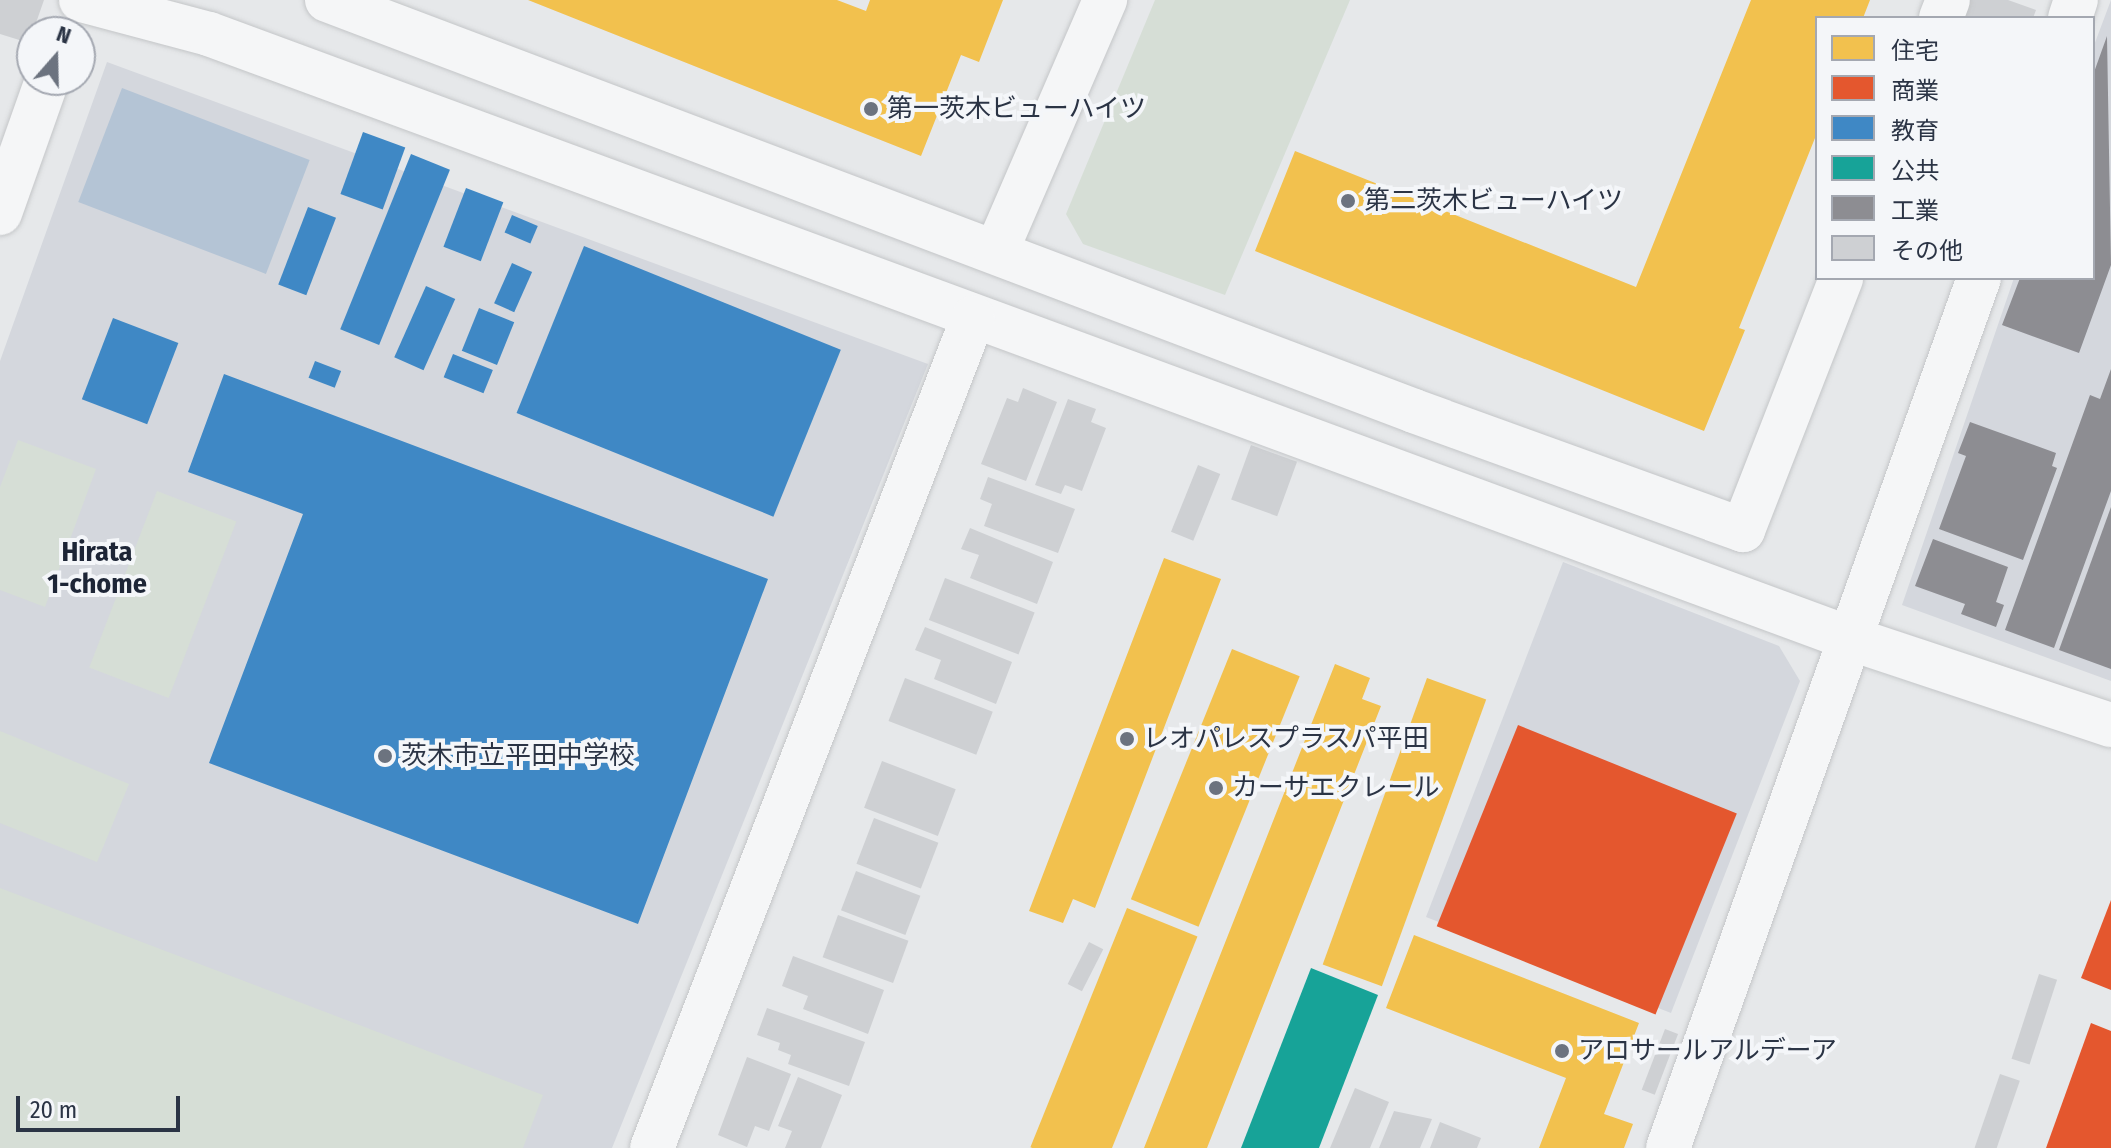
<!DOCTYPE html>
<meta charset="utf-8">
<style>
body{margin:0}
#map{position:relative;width:2111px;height:1148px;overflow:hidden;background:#e6e8ea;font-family:"Fira Sans Condensed","Noto Sans JP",sans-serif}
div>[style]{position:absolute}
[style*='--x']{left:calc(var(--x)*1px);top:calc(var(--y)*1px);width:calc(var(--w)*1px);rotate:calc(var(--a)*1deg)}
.built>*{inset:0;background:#d4d7dd}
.green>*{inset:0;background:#d6ded6;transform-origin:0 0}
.water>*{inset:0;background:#b4c4d5;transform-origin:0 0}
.homes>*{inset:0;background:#f2c14e;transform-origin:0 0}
.shops>*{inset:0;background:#e4572e;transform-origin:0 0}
.schools>*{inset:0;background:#3f88c5;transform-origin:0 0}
.public>*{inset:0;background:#17a398}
.industry>*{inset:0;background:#8d8d92}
.building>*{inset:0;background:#ced0d3;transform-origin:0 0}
.roads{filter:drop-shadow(0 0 2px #c4c6c8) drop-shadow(0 0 2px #c4c6c8)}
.minor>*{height:44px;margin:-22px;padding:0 22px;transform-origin:22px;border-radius:22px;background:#f5f6f7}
.dots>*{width:22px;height:22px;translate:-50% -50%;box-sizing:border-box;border:4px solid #f4f6f9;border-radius:50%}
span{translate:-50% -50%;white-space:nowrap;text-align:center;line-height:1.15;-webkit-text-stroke:8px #f4f6f9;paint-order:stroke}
.poi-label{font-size:26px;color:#2b3445}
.left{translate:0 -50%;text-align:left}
.neighbourhood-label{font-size:28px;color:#1d2536;font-weight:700}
.legend{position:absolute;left:1815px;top:16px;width:280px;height:264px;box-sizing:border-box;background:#f4f6f9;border:2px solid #a4a8b1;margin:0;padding:10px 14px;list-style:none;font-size:24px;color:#2b3445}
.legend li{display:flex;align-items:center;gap:16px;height:40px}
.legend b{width:40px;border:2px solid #a4a8b1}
.north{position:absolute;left:16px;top:16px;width:80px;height:80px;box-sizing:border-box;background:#f4f6f9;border:2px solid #a4a8b1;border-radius:50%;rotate:20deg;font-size:22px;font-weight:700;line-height:32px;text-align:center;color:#2b3445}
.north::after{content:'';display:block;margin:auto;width:28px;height:36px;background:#6c737f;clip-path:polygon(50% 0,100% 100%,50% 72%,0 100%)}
.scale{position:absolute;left:16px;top:1096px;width:164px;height:36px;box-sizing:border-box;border:4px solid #2b3445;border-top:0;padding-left:10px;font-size:24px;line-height:28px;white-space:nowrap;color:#2b3445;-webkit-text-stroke:6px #f4f6f9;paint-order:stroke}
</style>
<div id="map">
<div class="built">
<div style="clip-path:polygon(2111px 0,2111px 681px,1902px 605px,2014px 278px,2093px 278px,2093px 48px)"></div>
<div style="clip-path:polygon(107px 62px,928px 364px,612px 1148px,0 1148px,0 361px)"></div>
<div style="clip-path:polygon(1563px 562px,1779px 646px,1800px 681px,1671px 1013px,1426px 917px)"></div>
</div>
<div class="green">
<div style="clip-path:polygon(1155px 0,1350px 0,1225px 295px,1083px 244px,1066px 214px)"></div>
<div style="clip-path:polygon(18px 440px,96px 469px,45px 607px,0 590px,0 487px)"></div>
<div style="left:157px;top:491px;width:85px;height:189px;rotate:21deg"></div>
<div style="clip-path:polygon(0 731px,129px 784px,97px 862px,0 823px)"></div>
<div style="clip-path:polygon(0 888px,543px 1095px,523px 1148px,0 1148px)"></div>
</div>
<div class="water">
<div style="left:122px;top:88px;width:201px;height:122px;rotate:21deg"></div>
</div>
<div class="homes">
<div style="clip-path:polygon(528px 0,837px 0,866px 11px,870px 0,1003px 0,979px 62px,961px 55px,921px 156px)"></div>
<div style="clip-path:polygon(1751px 0,1870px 0,1863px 18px,1817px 18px,1817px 133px,1739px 328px,1745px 330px,1704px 431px,1255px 251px,1295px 151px,1636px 287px)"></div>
<div style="clip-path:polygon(1164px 558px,1221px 579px,1095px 908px,1073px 899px,1063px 923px,1029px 911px)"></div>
<div style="left:1232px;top:649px;width:73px;height:270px;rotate:22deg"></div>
<div style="clip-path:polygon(1335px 664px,1370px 678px,1362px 699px,1381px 706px,1207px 1148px,1144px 1148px)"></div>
<div style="left:1427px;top:678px;width:63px;height:305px;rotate:20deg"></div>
<div style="left:1127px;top:908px;width:76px;height:258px;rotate:22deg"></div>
<div style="clip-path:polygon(1414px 935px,1639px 1023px,1604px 1114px,1633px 1124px,1624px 1148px,1539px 1148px,1566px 1078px,1386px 1008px)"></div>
</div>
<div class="shops">
<div style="left:1518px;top:725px;width:236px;height:217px;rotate:22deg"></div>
<div style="clip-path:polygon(2111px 900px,2111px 990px,2081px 978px)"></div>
<div style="clip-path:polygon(2091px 1023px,2111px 1031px,2111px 1148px,2046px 1148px)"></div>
</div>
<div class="schools">
<div style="left:363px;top:132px;width:45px;height:66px;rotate:20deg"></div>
<div style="left:411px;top:154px;width:42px;height:189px;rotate:22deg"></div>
<div style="left:466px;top:188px;width:40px;height:63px;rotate:21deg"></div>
<div style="left:308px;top:207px;width:30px;height:83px;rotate:21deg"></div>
<div style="left:512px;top:215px;width:28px;height:19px;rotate:23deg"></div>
<div style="left:584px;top:246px;width:277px;height:180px;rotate:22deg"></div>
<div style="left:512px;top:263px;width:22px;height:44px;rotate:24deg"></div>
<div style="left:426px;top:286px;width:32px;height:78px;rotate:24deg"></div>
<div style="left:479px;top:308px;width:38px;height:46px;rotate:22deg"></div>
<div style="left:113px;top:318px;width:70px;height:87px;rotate:21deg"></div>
<div style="left:453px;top:354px;width:43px;height:25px;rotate:22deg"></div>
<div style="left:315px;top:361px;width:28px;height:18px;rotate:21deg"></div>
<div style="clip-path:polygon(224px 374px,768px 579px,638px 924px,209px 763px,303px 514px,188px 472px)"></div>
</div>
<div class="public">
<div style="clip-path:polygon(1311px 968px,1378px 995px,1319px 1148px,1241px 1148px)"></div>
</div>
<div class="industry">
<div style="clip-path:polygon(2107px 36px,2111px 265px,2079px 353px,2002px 325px,2020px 278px,2093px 278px,2093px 75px)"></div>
<div style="clip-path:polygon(2111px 369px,2111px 491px,2054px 648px,2005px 630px,2090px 395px,2100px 399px)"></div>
<div style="clip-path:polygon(1970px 422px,2056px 453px,2052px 466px,2057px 468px,2023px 560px,1939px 529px,1966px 456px,1958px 453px)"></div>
<div style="clip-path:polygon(2111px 507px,2111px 669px,2059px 650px)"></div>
<div style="clip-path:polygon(1933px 539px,2008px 567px,1996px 602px,2004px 605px,1996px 627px,1961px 614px,1965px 604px,1915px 586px)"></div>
</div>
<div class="building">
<div style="clip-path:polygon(0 0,44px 0,29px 43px,0 34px)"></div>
<div style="clip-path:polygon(1969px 0,2008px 0,2036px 10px,2033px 18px,1963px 18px)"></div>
<div style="clip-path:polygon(1023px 388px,1057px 402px,1026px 481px,981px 464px,1007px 398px,1018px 402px)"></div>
<div style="clip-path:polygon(1068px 399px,1096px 409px,1091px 422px,1106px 428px,1082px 491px,1065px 485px,1061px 494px,1035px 485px)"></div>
<div style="left:1251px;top:445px;width:49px;height:58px;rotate:20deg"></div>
<div style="left:1198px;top:465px;width:24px;height:72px;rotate:22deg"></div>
<div style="clip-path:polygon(988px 477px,1075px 509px,1058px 553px,984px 526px,992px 504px,980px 499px)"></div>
<div style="clip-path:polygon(970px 528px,1053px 562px,1037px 604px,970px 578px,979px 555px,961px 549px)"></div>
<div style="left:945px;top:578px;width:96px;height:45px;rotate:21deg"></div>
<div style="clip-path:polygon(925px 627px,1012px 662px,996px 704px,934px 679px,941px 660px,915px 650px)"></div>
<div style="left:905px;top:678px;width:94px;height:46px;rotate:21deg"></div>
<div style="left:882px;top:761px;width:79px;height:50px;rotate:21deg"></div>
<div style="left:874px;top:818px;width:69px;height:49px;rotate:21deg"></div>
<div style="left:856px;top:871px;width:69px;height:42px;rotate:21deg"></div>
<div style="left:838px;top:915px;width:75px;height:45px;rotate:20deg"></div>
<div style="left:1089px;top:942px;width:16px;height:47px;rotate:27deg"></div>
<div style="clip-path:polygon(793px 956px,884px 990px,868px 1034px,803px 1009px,808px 996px,782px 986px)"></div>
<div style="left:2039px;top:974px;width:19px;height:89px;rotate:18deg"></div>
<div style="clip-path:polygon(767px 1008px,865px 1042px,849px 1086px,788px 1064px,791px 1055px,778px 1050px,780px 1043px,757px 1035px)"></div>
<div style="left:1665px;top:1029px;width:14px;height:65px;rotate:21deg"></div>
<div style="clip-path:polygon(747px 1057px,791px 1074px,769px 1131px,755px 1126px,747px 1147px,718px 1135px)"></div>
<div style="left:2000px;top:1074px;width:21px;height:78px;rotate:19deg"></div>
<div style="clip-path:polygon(798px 1077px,842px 1095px,821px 1148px,785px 1148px,792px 1131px,778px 1126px)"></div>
<div style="clip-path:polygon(1355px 1088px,1389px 1102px,1370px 1148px,1330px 1148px)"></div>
<div style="clip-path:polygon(1394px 1111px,1432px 1119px,1420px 1148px,1379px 1148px)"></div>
<div style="clip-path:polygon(1440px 1122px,1481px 1138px,1477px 1148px,1430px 1148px)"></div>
</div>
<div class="roads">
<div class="minor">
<div style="--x:81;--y:0;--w:132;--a:14.9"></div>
<div style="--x:209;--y:34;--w:1751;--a:20.22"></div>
<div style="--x:1852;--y:639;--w:273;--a:18.4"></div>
<div style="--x:327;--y:0;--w:1162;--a:20.71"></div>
<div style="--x:1414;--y:411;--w:350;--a:19.9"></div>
<div style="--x:1743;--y:530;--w:270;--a:-68.7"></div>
<div style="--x:1941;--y:18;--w:19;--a:-69"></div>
<div style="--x:2070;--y:18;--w:19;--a:-72"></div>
<div style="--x:0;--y:213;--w:141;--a:-70.5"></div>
<div style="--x:996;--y:252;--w:275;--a:-66.6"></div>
<div style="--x:652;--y:1148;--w:890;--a:-68.86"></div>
<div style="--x:1668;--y:1148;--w:924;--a:-70.33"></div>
</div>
</div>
<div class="dots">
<div style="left:871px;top:109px;background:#6c737f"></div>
<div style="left:1348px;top:201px;background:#6c737f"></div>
<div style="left:1127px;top:739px;background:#6c737f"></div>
<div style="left:385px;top:756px;background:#6c737f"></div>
<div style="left:1216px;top:788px;background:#6c737f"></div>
<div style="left:1562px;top:1051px;background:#6c737f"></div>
</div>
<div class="poi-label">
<span class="left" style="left:887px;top:109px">第一茨木ビューハイツ</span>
<span class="left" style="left:1364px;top:201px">第二茨木ビューハイツ</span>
<span class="left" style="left:1143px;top:739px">レオパレスプラスパ平田</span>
<span class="left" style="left:401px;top:756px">茨木市立平田中学校</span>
<span class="left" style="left:1232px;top:788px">カーサエクレール</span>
<span class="left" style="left:1578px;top:1051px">アロサールアルデーア</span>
</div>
<div class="neighbourhood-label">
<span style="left:97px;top:568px">Hirata<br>1-chome</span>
</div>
<ul class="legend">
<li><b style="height:22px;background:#f2c14e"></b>住宅</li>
<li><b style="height:22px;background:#e4572e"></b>商業</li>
<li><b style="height:22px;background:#3f88c5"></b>教育</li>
<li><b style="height:22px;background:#17a398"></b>公共</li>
<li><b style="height:22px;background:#8d8d92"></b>工業</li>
<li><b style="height:22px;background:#ced0d3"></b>その他</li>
</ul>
<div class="north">N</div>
<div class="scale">20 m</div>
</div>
